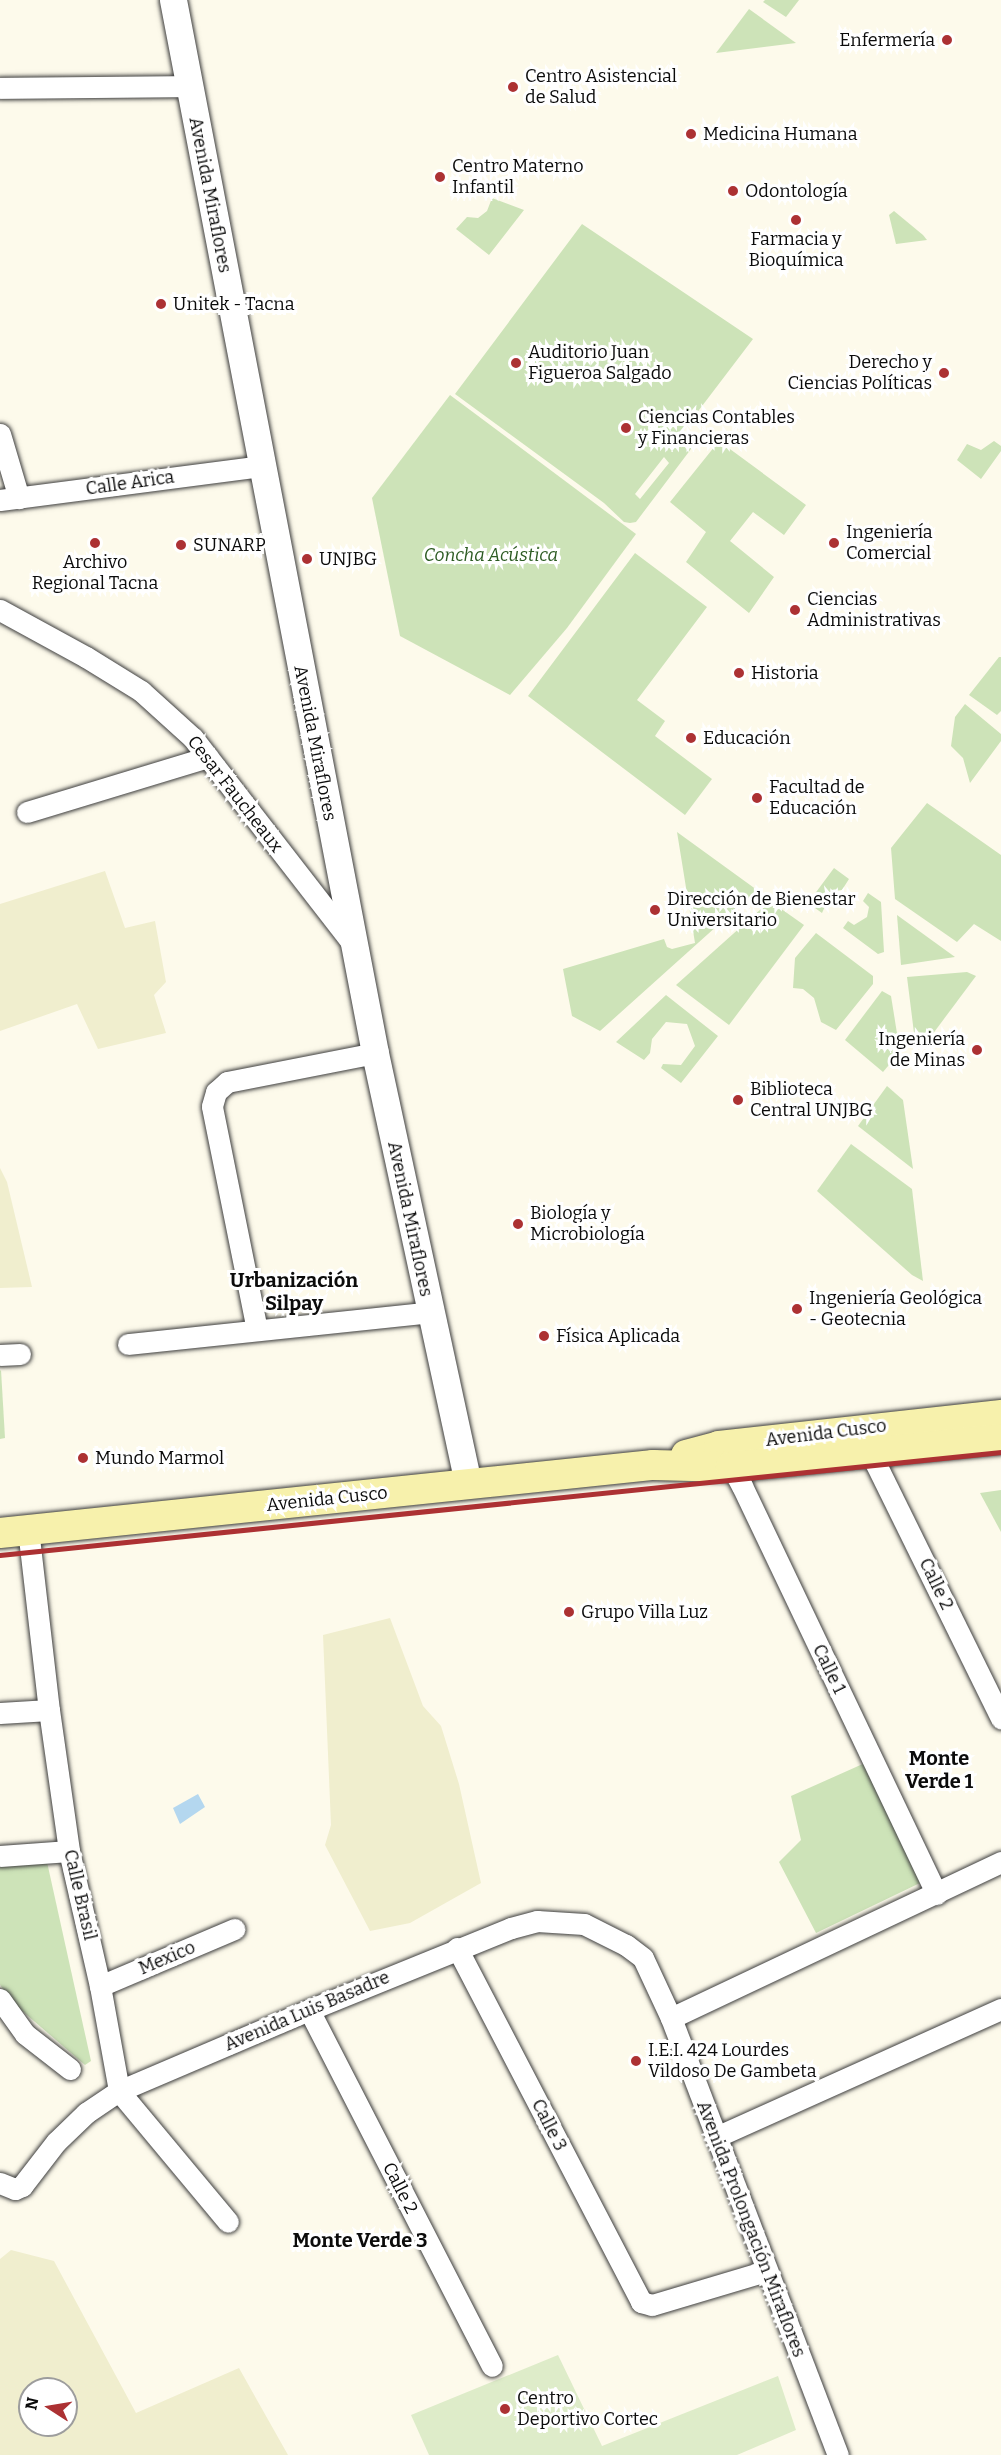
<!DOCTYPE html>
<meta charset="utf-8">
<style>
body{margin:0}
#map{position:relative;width:1001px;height:2455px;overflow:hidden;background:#fdfaeb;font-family:Bitter,serif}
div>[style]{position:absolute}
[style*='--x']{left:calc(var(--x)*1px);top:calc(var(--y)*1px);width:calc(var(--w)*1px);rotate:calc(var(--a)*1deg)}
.farmland>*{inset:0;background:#f0eece}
.green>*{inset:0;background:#cde3b8}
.pitch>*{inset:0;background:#deecc9}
.water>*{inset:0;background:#b4d7ef}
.roads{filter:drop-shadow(0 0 2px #3e3e3e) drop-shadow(0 0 2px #3e3e3e)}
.minor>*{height:21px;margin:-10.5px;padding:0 10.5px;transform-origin:10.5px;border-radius:10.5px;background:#fff}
.tertiary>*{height:27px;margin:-13.5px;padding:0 13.5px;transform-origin:13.5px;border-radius:13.5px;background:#fff}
.secondary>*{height:30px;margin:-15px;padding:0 15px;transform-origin:15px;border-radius:15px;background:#f7f1ac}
.rail>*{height:4.5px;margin:-2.25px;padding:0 2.25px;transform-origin:2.25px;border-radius:2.25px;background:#ac3133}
.dots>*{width:16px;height:16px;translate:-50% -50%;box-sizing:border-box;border:3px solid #fff;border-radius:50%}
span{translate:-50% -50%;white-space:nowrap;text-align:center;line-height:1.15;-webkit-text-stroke:6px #fff;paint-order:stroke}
.poi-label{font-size:18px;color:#0b0b0b}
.right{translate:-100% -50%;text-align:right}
.left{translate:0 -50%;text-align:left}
.street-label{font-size:18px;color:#0b0b0b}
.park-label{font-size:18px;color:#2c5b22;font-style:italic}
.neighbourhood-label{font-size:20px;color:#0b0b0b;font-weight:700}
.north{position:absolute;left:18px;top:2377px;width:60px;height:60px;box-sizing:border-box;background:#fff;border:2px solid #9d9d9d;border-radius:50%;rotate:282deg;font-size:16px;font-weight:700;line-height:24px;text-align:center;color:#0b0b0b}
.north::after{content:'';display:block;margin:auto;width:21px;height:27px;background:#ac3133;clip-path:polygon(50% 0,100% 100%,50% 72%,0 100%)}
</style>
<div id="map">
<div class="farmland">
<div style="clip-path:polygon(105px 871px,125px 928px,155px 921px,166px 982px,154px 995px,166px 1033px,98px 1049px,77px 1004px,0 1031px,0 904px)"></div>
<div style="clip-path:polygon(0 1168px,7px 1182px,32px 1287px,0 1288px)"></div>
<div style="clip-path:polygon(390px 1618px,423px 1706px,441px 1726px,459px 1784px,481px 1883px,410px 1923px,370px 1931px,325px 1845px,331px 1825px,323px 1635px)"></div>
<div style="clip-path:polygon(evenodd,11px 2250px,54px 2261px,136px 2413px,239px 2368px,288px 2455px,0 2455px,0 2259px,11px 2250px,30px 2389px,66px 2389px,66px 2425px,30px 2425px,30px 2389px)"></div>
</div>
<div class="green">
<div style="clip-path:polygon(765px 0,799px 0,786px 17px,763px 2px)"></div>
<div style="clip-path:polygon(749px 9px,796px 43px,716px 53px)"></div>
<div style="clip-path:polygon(492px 198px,524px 210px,489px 255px,456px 229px,467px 217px,478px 218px,487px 211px)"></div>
<div style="clip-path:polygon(894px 211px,923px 235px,927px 240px,896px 244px,889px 215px)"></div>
<div style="clip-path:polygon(evenodd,582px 224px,753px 339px,680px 435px,694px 445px,636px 522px,630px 523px,624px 522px,604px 503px,455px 394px,582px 224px,664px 457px,669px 463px,640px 499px,635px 494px,664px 457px)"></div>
<div style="clip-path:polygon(450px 395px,636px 534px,567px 628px,510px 695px,400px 636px,372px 498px)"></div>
<div style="clip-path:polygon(719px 441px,806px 505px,784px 535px,753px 512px,730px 541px,774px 577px,749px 613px,686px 562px,706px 532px,670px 502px)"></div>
<div style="clip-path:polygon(994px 441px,1001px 446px,1001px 451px,981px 479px,957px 460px,967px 444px,981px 450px)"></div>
<div style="clip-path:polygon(635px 553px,707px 607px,637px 700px,665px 721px,655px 736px,712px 779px,685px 815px,528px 696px)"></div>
<div style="clip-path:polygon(999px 657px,1001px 657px,1001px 711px,997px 715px,969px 695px)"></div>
<div style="clip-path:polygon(965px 704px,1001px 734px,1001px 741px,970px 783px,963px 758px,951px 746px,955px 717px)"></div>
<div style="clip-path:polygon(927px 803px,1001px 855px,1001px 941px,974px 924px,957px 942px,895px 899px,891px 848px)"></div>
<div style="clip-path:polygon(677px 832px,757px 890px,600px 1031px,572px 1016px,563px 969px,664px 939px,667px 947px,672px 949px,695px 943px)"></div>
<div style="clip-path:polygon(834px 868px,849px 879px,842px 890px,832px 891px,822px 913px,808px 903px)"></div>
<div style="clip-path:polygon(868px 893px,881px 902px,884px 952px,878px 954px,843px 928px,848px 921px,854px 925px,867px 917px,869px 907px,863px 901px)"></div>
<div style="clip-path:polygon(770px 901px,804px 925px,729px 1025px,676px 985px)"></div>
<div style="clip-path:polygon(897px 915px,955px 957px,901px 965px)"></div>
<div style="clip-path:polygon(816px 933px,873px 976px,873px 984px,836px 1030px,821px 1022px,814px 998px,803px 989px,793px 988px,795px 958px)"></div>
<div style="clip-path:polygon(967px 972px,976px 976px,926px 1043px,914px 1033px,907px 977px)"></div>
<div style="clip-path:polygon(882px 991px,891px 996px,900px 1052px,883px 1072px,845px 1040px)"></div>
<div style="clip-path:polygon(666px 995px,718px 1036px,681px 1083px,661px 1068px,663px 1064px,681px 1065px,695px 1046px,687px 1024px,666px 1022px,652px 1039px,650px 1053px,644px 1060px,616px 1042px)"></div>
<div style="clip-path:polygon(887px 1086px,903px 1100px,913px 1169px,858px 1126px)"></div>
<div style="clip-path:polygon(851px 1144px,912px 1189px,923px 1281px,912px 1275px,817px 1191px)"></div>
<div style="clip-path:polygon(1px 1370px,5px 1438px,0 1439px,0 1371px)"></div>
<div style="clip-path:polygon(1001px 1490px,1001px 1532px,980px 1493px)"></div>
<div style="clip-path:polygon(865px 1763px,920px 1883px,816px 1933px,779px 1862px,801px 1840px,791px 1796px)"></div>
<div style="clip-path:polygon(47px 1862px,91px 2061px,85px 2065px,13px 2003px,0 1985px,0 1867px)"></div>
</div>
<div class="pitch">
<div style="clip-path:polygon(558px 2355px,602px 2446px,778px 2376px,796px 2430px,737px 2455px,429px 2455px,411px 2415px)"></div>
</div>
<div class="water">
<div style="clip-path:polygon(198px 1794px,205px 1807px,180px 1824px,173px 1808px)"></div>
</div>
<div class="roads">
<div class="minor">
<div style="--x:0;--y:88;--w:189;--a:-0.6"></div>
<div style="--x:0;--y:434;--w:67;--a:73.5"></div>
<div style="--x:0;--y:500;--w:263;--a:-7.4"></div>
<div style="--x:0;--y:610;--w:98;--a:28.7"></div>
<div style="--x:86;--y:657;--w:65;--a:31.7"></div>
<div style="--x:141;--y:691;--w:70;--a:42.1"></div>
<div style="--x:193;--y:738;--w:264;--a:52.2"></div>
<div style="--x:27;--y:812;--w:189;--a:-16.9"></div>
<div style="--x:257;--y:1330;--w:228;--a:-101.4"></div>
<div style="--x:212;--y:1106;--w:15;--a:-74"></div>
<div style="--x:216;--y:1092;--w:15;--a:-42"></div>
<div style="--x:227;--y:1082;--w:151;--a:-11.1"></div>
<div style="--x:128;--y:1344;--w:304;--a:-6"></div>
<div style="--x:0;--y:1355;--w:20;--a:-3"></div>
<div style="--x:870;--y:1452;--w:297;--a:63.8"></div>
<div style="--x:726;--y:1457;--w:33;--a:61"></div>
<div style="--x:742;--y:1486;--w:452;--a:64.5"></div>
<div style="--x:28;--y:1529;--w:182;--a:83.4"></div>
<div style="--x:49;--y:1710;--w:142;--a:81.9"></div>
<div style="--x:69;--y:1851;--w:139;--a:77.1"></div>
<div style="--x:100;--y:1986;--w:107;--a:79.7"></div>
<div style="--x:119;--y:2091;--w:170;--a:50.2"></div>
<div style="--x:0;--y:1713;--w:49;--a:-3.5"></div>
<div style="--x:0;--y:1856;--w:69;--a:-4.1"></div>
<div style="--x:457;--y:1948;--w:399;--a:62.5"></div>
<div style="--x:641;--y:2302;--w:11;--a:15"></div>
<div style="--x:652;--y:2305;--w:119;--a:-16.6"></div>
<div style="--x:100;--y:1986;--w:146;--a:-23"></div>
<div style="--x:0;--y:1999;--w:43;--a:54.5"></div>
<div style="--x:25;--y:2034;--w:57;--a:37.9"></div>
<div style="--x:309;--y:2010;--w:400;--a:62.8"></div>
<div style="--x:671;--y:2018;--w:365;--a:-25.3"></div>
<div style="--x:716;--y:2137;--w:312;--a:-24.2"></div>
<div style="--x:0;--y:2183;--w:16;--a:22"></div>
<div style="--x:15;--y:2189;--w:8;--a:-23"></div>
<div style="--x:22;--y:2186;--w:56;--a:-52.3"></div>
<div style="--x:56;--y:2142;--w:42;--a:-44"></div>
<div style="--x:86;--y:2113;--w:40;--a:-34"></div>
<div style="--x:119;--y:2091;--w:207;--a:-23.1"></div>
<div style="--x:309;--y:2010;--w:218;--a:-22.1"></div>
<div style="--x:511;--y:1928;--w:27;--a:-15"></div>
<div style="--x:537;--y:1921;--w:47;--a:3.7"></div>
<div style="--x:584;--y:1924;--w:47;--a:26.6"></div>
<div style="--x:626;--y:1945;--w:21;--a:37"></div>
<div style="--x:643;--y:1958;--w:66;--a:65"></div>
<div style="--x:671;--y:2018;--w:468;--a:69.1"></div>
</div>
<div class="tertiary">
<div style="--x:173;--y:0;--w:1072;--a:79.14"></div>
<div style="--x:375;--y:1053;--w:440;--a:77.8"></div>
</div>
<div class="secondary">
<div style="--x:686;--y:1455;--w:34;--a:-15"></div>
<div style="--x:719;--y:1446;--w:284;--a:-6.3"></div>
<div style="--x:0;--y:1533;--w:657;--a:-5.95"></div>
<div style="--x:653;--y:1465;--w:78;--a:1.5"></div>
<div style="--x:731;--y:1467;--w:271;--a:-5.9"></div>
</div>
</div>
<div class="rail">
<div style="--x:0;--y:1555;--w:1006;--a:-5.87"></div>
</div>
<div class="dots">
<div style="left:947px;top:40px;background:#ac3133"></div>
<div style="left:513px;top:87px;background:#ac3133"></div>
<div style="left:691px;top:134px;background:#ac3133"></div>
<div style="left:440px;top:177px;background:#ac3133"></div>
<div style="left:733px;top:191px;background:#ac3133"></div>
<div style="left:796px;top:220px;background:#ac3133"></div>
<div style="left:161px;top:304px;background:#ac3133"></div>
<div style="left:516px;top:363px;background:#ac3133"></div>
<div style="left:944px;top:373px;background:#ac3133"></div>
<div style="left:626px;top:428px;background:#ac3133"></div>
<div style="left:95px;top:543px;background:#ac3133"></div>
<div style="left:834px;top:543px;background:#ac3133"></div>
<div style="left:181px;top:545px;background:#ac3133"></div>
<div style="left:307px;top:559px;background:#ac3133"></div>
<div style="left:795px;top:610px;background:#ac3133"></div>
<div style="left:739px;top:673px;background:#ac3133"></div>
<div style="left:691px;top:738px;background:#ac3133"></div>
<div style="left:757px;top:798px;background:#ac3133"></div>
<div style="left:655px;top:910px;background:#ac3133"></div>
<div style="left:977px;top:1050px;background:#ac3133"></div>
<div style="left:738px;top:1100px;background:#ac3133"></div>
<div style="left:518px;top:1224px;background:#ac3133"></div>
<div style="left:797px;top:1309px;background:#ac3133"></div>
<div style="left:544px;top:1336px;background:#ac3133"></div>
<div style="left:83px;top:1458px;background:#ac3133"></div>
<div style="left:569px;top:1612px;background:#ac3133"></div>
<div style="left:636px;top:2061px;background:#ac3133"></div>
<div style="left:505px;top:2409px;background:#ac3133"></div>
</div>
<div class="poi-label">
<span class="right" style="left:935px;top:40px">Enfermería</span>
<span class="left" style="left:525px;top:87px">Centro Asistencial<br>de Salud</span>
<span class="left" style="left:703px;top:134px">Medicina Humana</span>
<span class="left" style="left:452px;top:177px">Centro Materno<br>Infantil</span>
<span class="left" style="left:745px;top:191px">Odontología</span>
<span style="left:796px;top:250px">Farmacia y<br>Bioquímica</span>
<span class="left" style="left:173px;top:304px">Unitek - Tacna</span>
<span class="left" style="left:528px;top:363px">Auditorio Juan<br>Figueroa Salgado</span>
<span class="right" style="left:932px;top:373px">Derecho y<br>Ciencias Políticas</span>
<span class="left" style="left:638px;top:428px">Ciencias Contables<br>y Financieras</span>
<span class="left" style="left:846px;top:543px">Ingeniería<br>Comercial</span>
<span class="left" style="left:193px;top:545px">SUNARP</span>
<span class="left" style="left:319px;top:559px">UNJBG</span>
<span style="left:95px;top:573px">Archivo<br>Regional Tacna</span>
<span class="left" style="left:807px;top:610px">Ciencias<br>Administrativas</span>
<span class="left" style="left:751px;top:673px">Historia</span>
<span class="left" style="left:703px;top:738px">Educación</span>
<span class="left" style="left:769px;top:798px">Facultad de<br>Educación</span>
<span class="left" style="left:667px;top:910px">Dirección de Bienestar<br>Universitario</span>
<span class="right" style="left:965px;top:1050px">Ingeniería<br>de Minas</span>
<span class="left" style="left:750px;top:1100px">Biblioteca<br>Central UNJBG</span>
<span class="left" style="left:530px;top:1224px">Biología y<br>Microbiología</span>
<span class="left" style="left:809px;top:1309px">Ingeniería Geológica<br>- Geotecnia</span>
<span class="left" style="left:556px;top:1336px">Física Aplicada</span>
<span class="left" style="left:95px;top:1458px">Mundo Marmol</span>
<span class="left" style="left:581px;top:1612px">Grupo Villa Luz</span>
<span class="left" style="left:648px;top:2061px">I.E.I. 424 Lourdes<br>Vildoso De Gambeta</span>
<span class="left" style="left:517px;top:2409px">Centro<br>Deportivo Cortec</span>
</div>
<div class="street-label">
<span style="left:210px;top:195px;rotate:79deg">Avenida Miraflores</span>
<span style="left:130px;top:483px;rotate:-8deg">Calle Arica</span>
<span style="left:315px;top:743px;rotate:79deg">Avenida Miraflores</span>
<span style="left:235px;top:794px;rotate:52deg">Cesar Faucheaux</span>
<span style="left:410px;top:1219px;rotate:78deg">Avenida Miraflores</span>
<span style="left:826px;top:1433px;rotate:-7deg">Avenida Cusco</span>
<span style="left:327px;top:1499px;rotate:-6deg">Avenida Cusco</span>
<span style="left:936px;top:1584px;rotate:64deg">Calle 2</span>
<span style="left:829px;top:1669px;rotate:64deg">Calle 1</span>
<span style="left:80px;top:1895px;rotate:77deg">Calle Brasil</span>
<span style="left:167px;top:1958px;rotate:-23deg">Mexico</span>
<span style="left:307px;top:2011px;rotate:-23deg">Avenida Luis Basadre</span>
<span style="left:549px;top:2125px;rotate:63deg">Calle 3</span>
<span style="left:400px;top:2188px;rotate:63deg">Calle 2</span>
<span style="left:751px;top:2229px;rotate:69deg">Avenida Prolongación Miraflores</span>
</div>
<div class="park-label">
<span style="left:491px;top:555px">Concha Acústica</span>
</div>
<div class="neighbourhood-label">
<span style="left:294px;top:1292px">Urbanización<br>Silpay</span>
<span style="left:939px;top:1770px">Monte<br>Verde 1</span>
<span style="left:360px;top:2240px">Monte Verde 3</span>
</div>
<div class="north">N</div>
</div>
